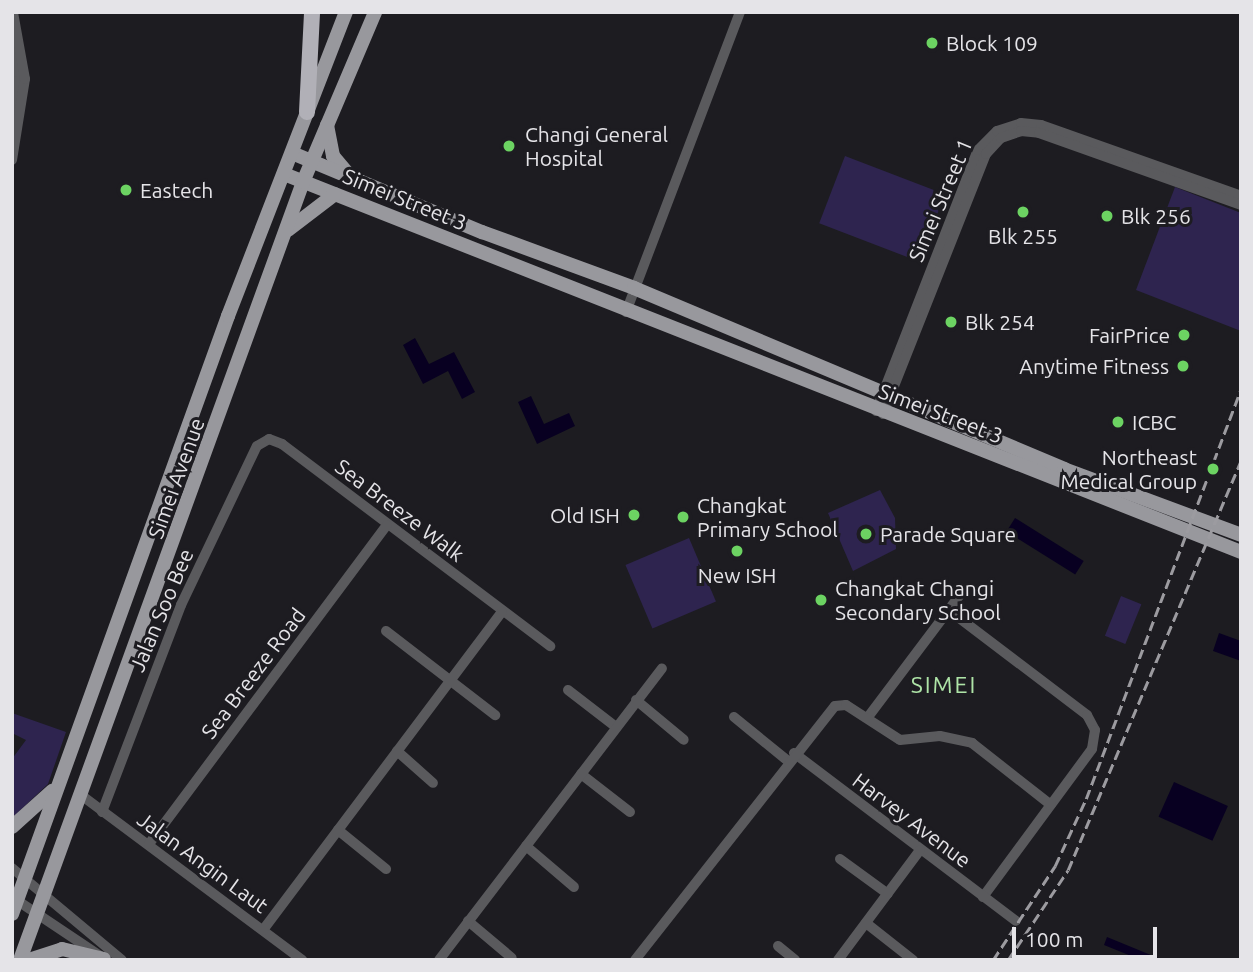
<!DOCTYPE html>
<style>
body{margin:0}
#map{position:relative;width:1253px;height:972px;overflow:hidden;background:#1d1c21;font-family:Ubuntu,sans-serif}
div>[style]{position:absolute}
[style*='--x']{left:calc(var(--x)*1px);top:calc(var(--y)*1px);width:calc(var(--w)*1px);rotate:calc(var(--a)*1deg)}
.green>*{inset:0;background:#2e244f;transform-origin:0 0}
.water>*{inset:0;background:#080021;transform-origin:0 0}
.minor>*{height:10px;margin:-5px;padding:0 5px;transform-origin:5px;border-radius:5px;background:#5a5a5d}
.major>*{height:14px;margin:-7px;padding:0 7px;transform-origin:7px;border-radius:7px;background:#98989d}
.highway>*{height:16px;margin:-8px;padding:0 8px;transform-origin:8px;border-radius:8px;background:#b1b0b7}
.rail>*{height:2.5px;margin-top:-1.25px;transform-origin:0;background:repeating-linear-gradient(90deg,#9c9ba0 0 10px,transparent 0 15px)}
.dots>*{width:19px;height:19px;translate:-50% -50%;box-sizing:border-box;border:4px solid #1d1c21;border-radius:50%}
span{translate:-50% -50%;white-space:nowrap;text-align:center;line-height:1.15;-webkit-text-stroke:6px #1d1c21;paint-order:stroke}
.poi-label{font-size:21px;color:#e5e4e8}
.left{translate:0 -50%;text-align:left}
.right{translate:-100% -50%;text-align:right}
.street-label{font-size:21px;color:#e5e4e8}
.neighbourhood-label{font-size:23px;color:#aee4a7;letter-spacing:2px}
.frame{position:absolute;inset:0;border:14px solid #e5e4e8;pointer-events:none}
.scale{position:absolute;left:1012px;top:927px;width:145px;height:32px;box-sizing:border-box;border:4px solid #e5e4e8;border-top:0;padding-left:9px;font-size:21px;line-height:24px;white-space:nowrap;color:#e5e4e8;-webkit-text-stroke:5px #1d1c21;paint-order:stroke}
</style>
<div id="map">
<div class="green">
<div style="left:845px;top:156px;width:107px;height:72px;rotate:21deg"></div>
<div style="clip-path:polygon(1175px 187px,1241px 213px,1241px 331px,1136px 290px)"></div>
<div style="clip-path:polygon(880px 490px,895px 518px,896px 549px,853px 571px,828px 513px)"></div>
<div style="left:689px;top:538px;width:69px;height:69px;rotate:67deg"></div>
<div style="left:1121px;top:596px;width:22px;height:43px;rotate:22deg"></div>
<div style="clip-path:polygon(12px 713px,66px 732px,48px 784px,12px 818px,12px 759px,26px 740px,12px 733px)"></div>
</div>
<div class="water">
<div style="clip-path:polygon(415px 338px,429px 364px,454px 352px,475px 392px,462px 399px,448px 371px,423px 384px,403px 345px)"></div>
<div style="clip-path:polygon(531px 396px,544px 424px,569px 413px,575px 426px,537px 444px,518px 402px)"></div>
<div style="left:1015px;top:518px;width:81px;height:16px;rotate:32deg"></div>
<div style="clip-path:polygon(1219px 633px,1241px 641px,1241px 661px,1213px 651px)"></div>
<div style="left:1174px;top:782px;width:59px;height:38px;rotate:24deg"></div>
<div style="clip-path:polygon(1107px 937px,1163px 960px,1141px 960px,1104px 945px)"></div>
</div>
<div class="minor">
<div style="--x:12;--y:40;--w:41;--a:83"></div>
<div style="--x:17;--y:81;--w:43;--a:96.6"></div>
<div style="--x:12;--y:160;--w:82;--a:-80.9"></div>
<div style="--x:25;--y:79;--w:68;--a:-100.2"></div>
<div style="--x:626;--y:312;--w:321;--a:-69.2"></div>
<div style="--x:876;--y:411;--w:280;--a:-68.7"></div>
<div style="--x:978;--y:150;--w:27;--a:-45"></div>
<div style="--x:997;--y:131;--w:25;--a:-18"></div>
<div style="--x:1021;--y:123;--w:20;--a:6"></div>
<div style="--x:1041;--y:125;--w:212;--a:19.5"></div>
<div style="--x:883;--y:414;--w:280;--a:-68.4"></div>
<div style="--x:986;--y:154;--w:22;--a:-47"></div>
<div style="--x:1001;--y:138;--w:21;--a:-19"></div>
<div style="--x:1021;--y:131;--w:18;--a:6"></div>
<div style="--x:1039;--y:133;--w:214;--a:19.6"></div>
<div style="--x:950;--y:611;--w:172;--a:37.2"></div>
<div style="--x:1087;--y:715;--w:17;--a:62"></div>
<div style="--x:1095;--y:730;--w:19;--a:99"></div>
<div style="--x:1092;--y:749;--w:184;--a:126.4"></div>
<div style="--x:386;--y:631;--w:138;--a:37.6"></div>
<div style="--x:568;--y:690;--w:61;--a:37.6"></div>
<div style="--x:636;--y:700;--w:62;--a:39.8"></div>
<div style="--x:734;--y:717;--w:70;--a:39.2"></div>
<div style="--x:868;--y:717;--w:158;--a:-53"></div>
<div style="--x:397;--y:751;--w:48;--a:41.6"></div>
<div style="--x:794;--y:753;--w:278;--a:37.1"></div>
<div style="--x:581;--y:774;--w:62;--a:37.8"></div>
<div style="--x:81;--y:795;--w:276;--a:36.7"></div>
<div style="--x:102;--y:812;--w:222;--a:-69.1"></div>
<div style="--x:181;--y:605;--w:176;--a:-64.5"></div>
<div style="--x:257;--y:446;--w:14;--a:-30"></div>
<div style="--x:269;--y:439;--w:14;--a:21"></div>
<div style="--x:282;--y:444;--w:336;--a:37"></div>
<div style="--x:338;--y:830;--w:62;--a:39.1"></div>
<div style="--x:149;--y:844;--w:398;--a:-53.3"></div>
<div style="--x:526;--y:846;--w:63;--a:40.5"></div>
<div style="--x:840;--y:859;--w:59;--a:36.1"></div>
<div style="--x:12;--y:868;--w:143;--a:39.9"></div>
<div style="--x:12;--y:897;--w:106;--a:33.8"></div>
<div style="--x:468;--y:921;--w:57;--a:40.1"></div>
<div style="--x:866;--y:923;--w:60;--a:38.2"></div>
<div style="--x:263;--y:930;--w:398;--a:-53.1"></div>
<div style="--x:778;--y:946;--w:22;--a:39"></div>
<div style="--x:439;--y:960;--w:367;--a:-52.6"></div>
<div style="--x:635;--y:960;--w:323;--a:-51.8"></div>
<div style="--x:835;--y:706;--w:11;--a:-5"></div>
<div style="--x:846;--y:705;--w:64;--a:32.9"></div>
<div style="--x:900;--y:740;--w:40;--a:-5.7"></div>
<div style="--x:940;--y:736;--w:33;--a:12"></div>
<div style="--x:972;--y:743;--w:100;--a:38.1"></div>
<div style="--x:838;--y:960;--w:137;--a:-53.3"></div>
</div>
<div class="major">
<div style="--x:327;--y:125;--w:32;--a:79"></div>
<div style="--x:333;--y:156;--w:23;--a:50"></div>
<div style="--x:292;--y:153;--w:206;--a:22.6"></div>
<div style="--x:482;--y:232;--w:162;--a:20.2"></div>
<div style="--x:634;--y:288;--w:467;--a:22.8"></div>
<div style="--x:1064;--y:469;--w:189;--a:20.4"></div>
<div style="--x:284;--y:174;--w:1029;--a:21.55"></div>
<div style="--x:288;--y:230;--w:59;--a:-37.5"></div>
<div style="--x:12;--y:827;--w:54;--a:-42"></div>
<div style="--x:12;--y:914;--w:636;--a:-70.14"></div>
<div style="--x:228;--y:316;--w:326;--a:-68.8"></div>
<div style="--x:20;--y:960;--w:828;--a:-70.01"></div>
<div style="--x:303;--y:182;--w:185;--a:-67"></div>
<div style="--x:29;--y:960;--w:35;--a:-18"></div>
<div style="--x:62;--y:949;--w:43;--a:13.4"></div>
</div>
<div class="highway">
<div style="--x:307;--y:112;--w:100;--a:-87.1"></div>
</div>
<div class="rail">
<div style="--x:993;--y:960;--w:113;--a:-56.6"></div>
<div style="--x:1055;--y:866;--w:74;--a:-65.2"></div>
<div style="--x:1086;--y:799;--w:439;--a:-69.3"></div>
<div style="--x:1008;--y:960;--w:108;--a:-56.3"></div>
<div style="--x:1068;--y:870;--w:444;--a:-67.1"></div>
</div>
<div class="dots">
<div style="left:932px;top:43px;background:#6cd362"></div>
<div style="left:509px;top:146px;background:#6cd362"></div>
<div style="left:126px;top:190px;background:#6cd362"></div>
<div style="left:1023px;top:212px;background:#6cd362"></div>
<div style="left:1107px;top:216px;background:#6cd362"></div>
<div style="left:951px;top:322px;background:#6cd362"></div>
<div style="left:1184px;top:335px;background:#6cd362"></div>
<div style="left:1183px;top:366px;background:#6cd362"></div>
<div style="left:1118px;top:422px;background:#6cd362"></div>
<div style="left:1213px;top:469px;background:#6cd362"></div>
<div style="left:634px;top:515px;background:#6cd362"></div>
<div style="left:683px;top:517px;background:#6cd362"></div>
<div style="left:866px;top:534px;background:#6cd362"></div>
<div style="left:737px;top:551px;background:#6cd362"></div>
<div style="left:821px;top:600px;background:#6cd362"></div>
</div>
<div class="poi-label">
<span class="left" style="left:946px;top:43px">Block 109</span>
<span class="left" style="left:525px;top:146px">Changi General<br>Hospital</span>
<span class="left" style="left:140px;top:190px">Eastech</span>
<span class="left" style="left:1121px;top:216px">Blk 256</span>
<span style="left:1023px;top:236px">Blk 255</span>
<span class="left" style="left:965px;top:322px">Blk 254</span>
<span class="right" style="left:1170px;top:335px">FairPrice</span>
<span class="right" style="left:1169px;top:366px">Anytime Fitness</span>
<span class="left" style="left:1132px;top:422px">ICBC</span>
<span class="right" style="left:1197px;top:469px">Northeast<br>Medical Group</span>
<span class="left" style="left:697px;top:517px">Changkat<br>Primary School</span>
<span class="right" style="left:620px;top:515px">Old ISH</span>
<span class="left" style="left:880px;top:534px">Parade Square</span>
<span style="left:737px;top:575px">New ISH</span>
<span class="left" style="left:835px;top:600px">Changkat Changi<br>Secondary School</span>
</div>
<div class="street-label">
<span style="left:405px;top:199px;rotate:22deg">Simei Street 3</span>
<span style="left:940px;top:200px;rotate:-67deg">Simei Street 1</span>
<span style="left:941px;top:413px;rotate:21deg">Simei Street 3</span>
<span style="left:176px;top:478px;rotate:-70deg">Simei Avenue</span>
<span style="left:400px;top:510px;rotate:37deg">Sea Breeze Walk</span>
<span style="left:161px;top:610px;rotate:-67deg">Jalan Soo Bee</span>
<span style="left:253px;top:673px;rotate:-53deg">Sea Breeze Road</span>
<span style="left:912px;top:820px;rotate:37deg">Harvey Avenue</span>
<span style="left:203px;top:862px;rotate:36deg">Jalan Angin Laut</span>
</div>
<div class="neighbourhood-label">
<span style="left:944px;top:685px">SIMEI</span>
</div>
<div class="frame"></div>
<div class="scale">100 m</div>
</div>
